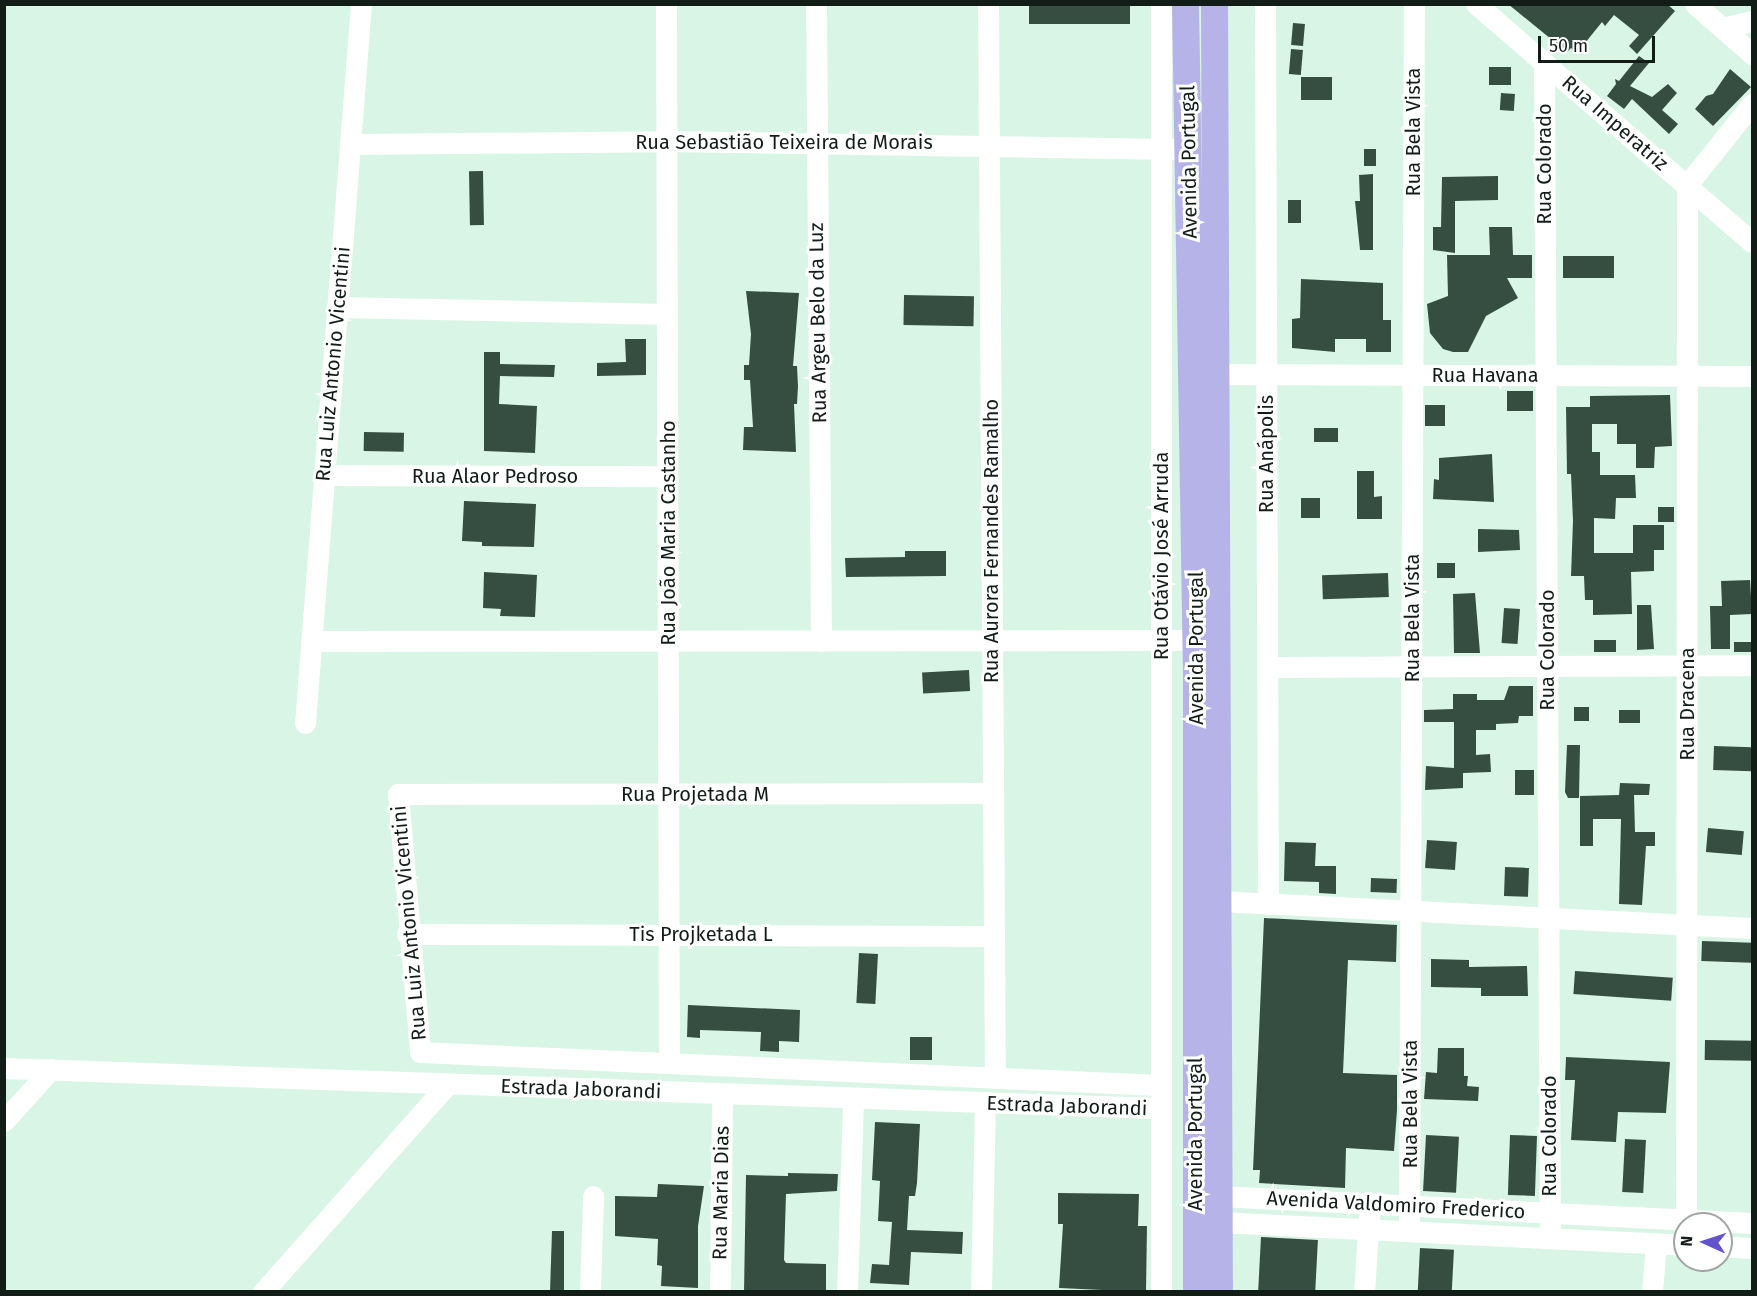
<!DOCTYPE html>
<meta charset="utf-8">
<style>
body{margin:0}
#map{position:relative;width:1757px;height:1296px;overflow:hidden;background:#d8f5e5;font-family:"Fira Sans",sans-serif}
div>[style]{position:absolute}
[style*='--x']{left:calc(var(--x)*1px);top:calc(var(--y)*1px);width:calc(var(--w)*1px);rotate:calc(var(--a)*1deg)}
.building>*{inset:0;background:#364e41;transform-origin:0 0}
.minor>*{height:21px;margin:-10.5px;padding:0 10.5px;transform-origin:10.5px;border-radius:10.5px;background:#fff}
.major>*{height:27px;margin:-13.5px;padding:0 13.5px;transform-origin:13.5px;border-radius:13.5px;background:#b6b3e9}
span{translate:-50% -50%;white-space:nowrap;text-align:center;line-height:1.15;-webkit-text-stroke:6px #fff;paint-order:stroke}
.street-label{font-size:20px;color:#131d18}
.frame{position:absolute;inset:0;border:6px solid #131d18;pointer-events:none}
.north{position:absolute;left:1673px;top:1212px;width:60px;height:60px;box-sizing:border-box;background:#fff;border:2px solid #a1a5a3;border-radius:50%;rotate:273deg;font-size:16px;font-weight:700;line-height:24px;text-align:center;color:#131d18}
.north::after{content:'';display:block;margin:auto;width:21px;height:27px;background:#6353cc;clip-path:polygon(50% 0,100% 100%,50% 72%,0 100%)}
.scale{position:absolute;left:1538px;top:36px;width:117px;height:27px;box-sizing:border-box;border:3px solid #131d18;border-top:0;padding-left:8px;font-size:18px;line-height:21px;white-space:nowrap;color:#131d18;-webkit-text-stroke:4px #fff;paint-order:stroke}
</style>
<div id="map">
<div class="building">
<div style="left:1029px;top:4px;width:101px;height:20px"></div>
<div style="clip-path:polygon(1508px 4px,1667px 4px,1675px 11px,1637px 54px,1629px 46px,1639px 35px,1614px 15px,1605px 26px,1602px 22px,1577px 53px,1571px 48px,1567px 52px)"></div>
<div style="left:1293px;top:23px;width:12px;height:22px;rotate:5deg"></div>
<div style="left:1291px;top:49px;width:12px;height:25px;rotate:5deg"></div>
<div style="clip-path:polygon(1639px 56px,1649px 63px,1630px 86px,1652px 97px,1668px 84px,1677px 93px,1662px 110px,1678px 124px,1669px 134px,1632px 99px,1624px 109px,1607px 96px,1616px 84px,1615px 79px,1619px 81px)"></div>
<div style="left:1489px;top:67px;width:22px;height:18px"></div>
<div style="clip-path:polygon(1730px 69px,1751px 87px,1713px 126px,1695px 109px,1706px 96px,1713px 94px)"></div>
<div style="left:1301px;top:77px;width:31px;height:23px"></div>
<div style="left:1501px;top:93px;width:14px;height:17px;rotate:4deg"></div>
<div style="left:1364px;top:149px;width:12px;height:17px"></div>
<div style="left:483px;top:171px;width:54px;height:14px;rotate:89deg"></div>
<div style="clip-path:polygon(1373px 174px,1373px 250px,1360px 250px,1355px 201px,1360px 201px,1359px 175px)"></div>
<div style="clip-path:polygon(1498px 176px,1498px 200px,1455px 201px,1455px 253px,1433px 250px,1433px 227px,1441px 227px,1442px 177px)"></div>
<div style="left:1288px;top:200px;width:13px;height:23px"></div>
<div style="clip-path:polygon(1489px 227px,1512px 227px,1513px 255px,1532px 255px,1532px 278px,1507px 278px,1518px 298px,1486px 316px,1468px 352px,1453px 352px,1443px 349px,1430px 333px,1427px 304px,1448px 296px,1447px 255px,1490px 255px)"></div>
<div style="left:1563px;top:256px;width:51px;height:22px"></div>
<div style="clip-path:polygon(1301px 279px,1383px 283px,1383px 320px,1391px 320px,1391px 352px,1366px 352px,1366px 339px,1335px 339px,1335px 352px,1292px 348px,1292px 319px,1300px 318px)"></div>
<div style="clip-path:polygon(746px 291px,799px 293px,793px 366px,797px 366px,798px 386px,797px 404px,794px 404px,796px 452px,743px 450px,744px 427px,753px 427px,750px 380px,744px 380px,744px 365px,749px 365px,751px 334px)"></div>
<div style="left:904px;top:295px;width:70px;height:30px;rotate:1deg"></div>
<div style="clip-path:polygon(625px 339px,646px 339px,646px 375px,597px 376px,597px 363px,626px 362px)"></div>
<div style="clip-path:polygon(484px 352px,500px 352px,500px 364px,555px 365px,554px 377px,500px 376px,499px 404px,537px 406px,535px 453px,484px 451px)"></div>
<div style="left:1507px;top:391px;width:26px;height:20px"></div>
<div style="clip-path:polygon(1670px 395px,1672px 446px,1655px 447px,1654px 468px,1636px 468px,1636px 444px,1617px 444px,1617px 424px,1592px 424px,1592px 452px,1600px 452px,1600px 475px,1635px 475px,1636px 498px,1616px 498px,1615px 519px,1594px 518px,1594px 553px,1633px 553px,1633px 525px,1664px 525px,1664px 550px,1654px 550px,1654px 571px,1631px 572px,1632px 614px,1593px 615px,1593px 600px,1585px 600px,1584px 576px,1571px 576px,1573px 521px,1571px 474px,1567px 474px,1566px 407px,1590px 407px,1590px 396px)"></div>
<div style="left:1425px;top:405px;width:20px;height:21px"></div>
<div style="left:1314px;top:428px;width:24px;height:14px"></div>
<div style="left:364px;top:432px;width:40px;height:19px;rotate:1deg"></div>
<div style="clip-path:polygon(1492px 454px,1494px 502px,1433px 499px,1434px 479px,1439px 480px,1439px 458px)"></div>
<div style="clip-path:polygon(1357px 471px,1374px 471px,1374px 497px,1382px 496px,1382px 519px,1357px 519px)"></div>
<div style="left:1301px;top:498px;width:19px;height:20px"></div>
<div style="clip-path:polygon(464px 501px,536px 504px,534px 547px,482px 546px,482px 542px,462px 541px)"></div>
<div style="left:1658px;top:507px;width:16px;height:15px"></div>
<div style="clip-path:polygon(1478px 529px,1519px 530px,1520px 550px,1478px 552px)"></div>
<div style="clip-path:polygon(905px 551px,946px 551px,946px 576px,846px 577px,845px 558px,905px 557px)"></div>
<div style="left:1437px;top:563px;width:18px;height:15px"></div>
<div style="clip-path:polygon(484px 572px,537px 575px,535px 617px,500px 616px,501px 609px,483px 608px)"></div>
<div style="left:1388px;top:573px;width:24px;height:66px;rotate:88deg"></div>
<div style="clip-path:polygon(1750px 580px,1752px 614px,1730px 615px,1730px 649px,1711px 649px,1710px 606px,1722px 606px,1721px 581px)"></div>
<div style="clip-path:polygon(1475px 593px,1480px 653px,1454px 653px,1453px 594px)"></div>
<div style="clip-path:polygon(1637px 605px,1651px 605px,1654px 649px,1637px 650px)"></div>
<div style="left:1504px;top:608px;width:16px;height:35px;rotate:4deg"></div>
<div style="left:1594px;top:640px;width:22px;height:12px"></div>
<div style="left:1734px;top:642px;width:18px;height:10px"></div>
<div style="left:969px;top:670px;width:21px;height:47px;rotate:87deg"></div>
<div style="clip-path:polygon(1509px 686px,1533px 686px,1533px 716px,1519px 716px,1518px 723px,1496px 724px,1496px 730px,1476px 730px,1476px 755px,1490px 754px,1491px 772px,1463px 773px,1463px 788px,1425px 790px,1426px 766px,1454px 768px,1454px 722px,1424px 722px,1424px 710px,1453px 709px,1453px 694px,1477px 694px,1477px 700px,1504px 700px)"></div>
<div style="left:1574px;top:707px;width:15px;height:14px"></div>
<div style="left:1619px;top:710px;width:21px;height:13px"></div>
<div style="clip-path:polygon(1567px 745px,1580px 745px,1579px 798px,1568px 798px,1565px 792px)"></div>
<div style="left:1714px;top:746px;width:38px;height:24px;rotate:2deg"></div>
<div style="left:1515px;top:770px;width:19px;height:25px"></div>
<div style="clip-path:polygon(1620px 783px,1650px 784px,1649px 795px,1634px 795px,1635px 832px,1655px 832px,1655px 846px,1646px 846px,1642px 905px,1619px 904px,1621px 819px,1593px 819px,1593px 846px,1580px 846px,1580px 796px,1619px 795px)"></div>
<div style="left:1708px;top:828px;width:36px;height:24px;rotate:5deg"></div>
<div style="left:1427px;top:840px;width:30px;height:28px;rotate:4deg"></div>
<div style="clip-path:polygon(1285px 842px,1316px 843px,1315px 866px,1336px 866px,1336px 894px,1319px 893px,1319px 882px,1284px 881px)"></div>
<div style="left:1505px;top:867px;width:24px;height:29px;rotate:2deg"></div>
<div style="left:1371px;top:878px;width:26px;height:14px;rotate:2deg"></div>
<div style="clip-path:polygon(1264px 918px,1397px 925px,1396px 962px,1348px 960px,1343px 1073px,1397px 1075px,1397px 1110px,1394px 1151px,1346px 1148px,1345px 1188px,1259px 1183px,1260px 1170px,1253px 1170px)"></div>
<div style="left:1702px;top:941px;width:50px;height:20px;rotate:2deg"></div>
<div style="left:859px;top:953px;width:19px;height:50px;rotate:3deg"></div>
<div style="clip-path:polygon(1431px 959px,1469px 960px,1469px 967px,1527px 966px,1528px 996px,1481px 996px,1481px 988px,1431px 987px)"></div>
<div style="left:1575px;top:971px;width:98px;height:23px;rotate:4deg"></div>
<div style="clip-path:polygon(688px 1005px,800px 1010px,799px 1042px,779px 1041px,779px 1052px,760px 1051px,761px 1032px,700px 1030px,700px 1038px,687px 1037px)"></div>
<div style="left:932px;top:1037px;width:23px;height:22px;rotate:90deg"></div>
<div style="left:1705px;top:1040px;width:47px;height:20px;rotate:1deg"></div>
<div style="clip-path:polygon(1438px 1048px,1464px 1048px,1464px 1076px,1468px 1076px,1467px 1086px,1479px 1087px,1478px 1101px,1424px 1099px,1426px 1072px,1437px 1073px)"></div>
<div style="clip-path:polygon(1566px 1057px,1670px 1062px,1666px 1113px,1618px 1112px,1616px 1142px,1571px 1140px,1575px 1080px,1565px 1080px)"></div>
<div style="clip-path:polygon(875px 1122px,920px 1124px,917px 1183px,915px 1196px,909px 1196px,907px 1230px,963px 1232px,962px 1254px,911px 1252px,909px 1285px,870px 1283px,872px 1264px,889px 1265px,892px 1222px,878px 1221px,880px 1181px,872px 1180px)"></div>
<div style="left:1426px;top:1135px;width:33px;height:56px;rotate:3deg"></div>
<div style="left:1510px;top:1135px;width:27px;height:60px;rotate:2deg"></div>
<div style="left:1625px;top:1139px;width:21px;height:53px;rotate:3deg"></div>
<div style="clip-path:polygon(788px 1173px,838px 1174px,837px 1191px,786px 1194px,784px 1260px,786px 1263px,826px 1264px,826px 1292px,744px 1292px,746px 1175px,788px 1176px)"></div>
<div style="clip-path:polygon(658px 1184px,704px 1186px,698px 1226px,698px 1288px,661px 1286px,662px 1266px,657px 1265px,658px 1239px,615px 1236px,615px 1196px,657px 1197px)"></div>
<div style="clip-path:polygon(1058px 1193px,1139px 1194px,1138px 1226px,1147px 1226px,1146px 1292px,1059px 1288px,1063px 1224px,1058px 1224px)"></div>
<div style="clip-path:polygon(552px 1231px,564px 1231px,564px 1292px,550px 1292px)"></div>
<div style="left:1261px;top:1237px;width:57px;height:55px;rotate:3deg"></div>
<div style="left:1420px;top:1248px;width:34px;height:44px;rotate:3deg"></div>
</div>
<div class="minor">
<div style="--x:666;--y:4;--w:1058;--a:89.84"></div>
<div style="--x:816;--y:4;--w:637;--a:89.55"></div>
<div style="--x:988;--y:4;--w:1074;--a:89.63"></div>
<div style="--x:1265;--y:4;--w:900;--a:89.81"></div>
<div style="--x:1476;--y:4;--w:364;--a:40.8"></div>
<div style="--x:1695;--y:4;--w:76;--a:41.3"></div>
<div style="--x:1723;--y:28;--w:30;--a:-14"></div>
<div style="--x:1544;--y:62;--w:1176;--a:89.71"></div>
<div style="--x:350;--y:144;--w:316;--a:-0.5"></div>
<div style="--x:666;--y:141;--w:508;--a:0.9"></div>
<div style="--x:337;--y:307;--w:330;--a:1.2"></div>
<div style="--x:1218;--y:374;--w:534;--a:0.21"></div>
<div style="--x:324;--y:475;--w:343;--a:0.2"></div>
<div style="--x:311;--y:641;--w:885;--a:-0.06"></div>
<div style="--x:1267;--y:667;--w:485;--a:-0.2"></div>
<div style="--x:305;--y:723;--w:721;--a:-85.55"></div>
<div style="--x:993;--y:793;--w:595;--a:179.9"></div>
<div style="--x:398;--y:794;--w:259;--a:85.1"></div>
<div style="--x:420;--y:1052;--w:740;--a:2.56"></div>
<div style="--x:1219;--y:901;--w:534;--a:2.9"></div>
<div style="--x:407;--y:934;--w:587;--a:0.2"></div>
<div style="--x:4;--y:1068;--w:1155;--a:1.99"></div>
<div style="--x:4;--y:1121;--w:70;--a:-47.9"></div>
<div style="--x:1220;--y:1196;--w:533;--a:2.91"></div>
<div style="--x:1219;--y:1222;--w:467;--a:2.8"></div>
<div style="--x:1686;--y:1224;--w:1039;--a:-89.94"></div>
<div style="--x:1687;--y:185;--w:104;--a:-51.3"></div>
<div style="--x:1409;--y:1231;--w:1227;--a:-89.77"></div>
<div style="--x:1721;--y:1246;--w:31;--a:4"></div>
<div style="--x:263;--y:1292;--w:277;--a:-48.4"></div>
<div style="--x:590;--y:1292;--w:96;--a:-88.2"></div>
<div style="--x:720;--y:1292;--w:198;--a:-89.4"></div>
<div style="--x:847;--y:1292;--w:192;--a:-88.2"></div>
<div style="--x:981;--y:1292;--w:188;--a:-88.8"></div>
<div style="--x:1161;--y:1292;--w:1288;--a:-90"></div>
<div style="--x:1364;--y:1292;--w:75;--a:-86.2"></div>
<div style="--x:1652;--y:1292;--w:49;--a:-85.3"></div>
</div>
<div class="major">
<div style="--x:1185;--y:4;--w:671;--a:89.06"></div>
<div style="--x:1196;--y:675;--w:617;--a:90"></div>
<div style="--x:1214;--y:4;--w:1288;--a:89.78"></div>
</div>
<div class="street-label">
<span style="left:1615px;top:123px;rotate:41deg">Rua Imperatriz</span>
<span style="left:1413px;top:132px;rotate:-90deg">Rua Bela Vista</span>
<span style="left:784px;top:142px">Rua Sebastião Teixeira de Morais</span>
<span style="left:1189px;top:162px;rotate:-91deg">Avenida Portugal</span>
<span style="left:1544px;top:164px;rotate:-90deg">Rua Colorado</span>
<span style="left:818px;top:323px;rotate:-91deg">Rua Argeu Belo da Luz</span>
<span style="left:333px;top:364px;rotate:-85deg">Rua Luiz Antonio Vicentini</span>
<span style="left:1485px;top:375px">Rua Havana</span>
<span style="left:1266px;top:454px;rotate:-90deg">Rua Anápolis</span>
<span style="left:495px;top:476px">Rua Alaor Pedroso</span>
<span style="left:668px;top:533px;rotate:-90deg">Rua João Maria Castanho</span>
<span style="left:991px;top:541px;rotate:-90deg">Rua Aurora Fernandes Ramalho</span>
<span style="left:1161px;top:556px;rotate:-90deg">Rua Otávio José Arruda</span>
<span style="left:1412px;top:618px;rotate:-90deg">Rua Bela Vista</span>
<span style="left:1196px;top:648px;rotate:-90deg">Avenida Portugal</span>
<span style="left:1547px;top:650px;rotate:-90deg">Rua Colorado</span>
<span style="left:1687px;top:704px;rotate:-90deg">Rua Dracena</span>
<span style="left:695px;top:794px">Rua Projetada M</span>
<span style="left:409px;top:923px;rotate:-95deg">Rua Luiz Antonio Vicentini</span>
<span style="left:701px;top:934px">Tis Projketada L</span>
<span style="left:581px;top:1089px;rotate:2deg">Estrada Jaborandi</span>
<span style="left:1410px;top:1104px;rotate:-90deg">Rua Bela Vista</span>
<span style="left:1067px;top:1106px;rotate:2deg">Estrada Jaborandi</span>
<span style="left:1195px;top:1134px;rotate:-90deg">Avenida Portugal</span>
<span style="left:1549px;top:1136px;rotate:-90deg">Rua Colorado</span>
<span style="left:721px;top:1193px;rotate:-89deg">Rua Maria Dias</span>
<span style="left:1396px;top:1205px;rotate:3deg">Avenida Valdomiro Frederico</span>
</div>
<div class="frame"></div>
<div class="north">N</div>
<div class="scale">50 m</div>
</div>
